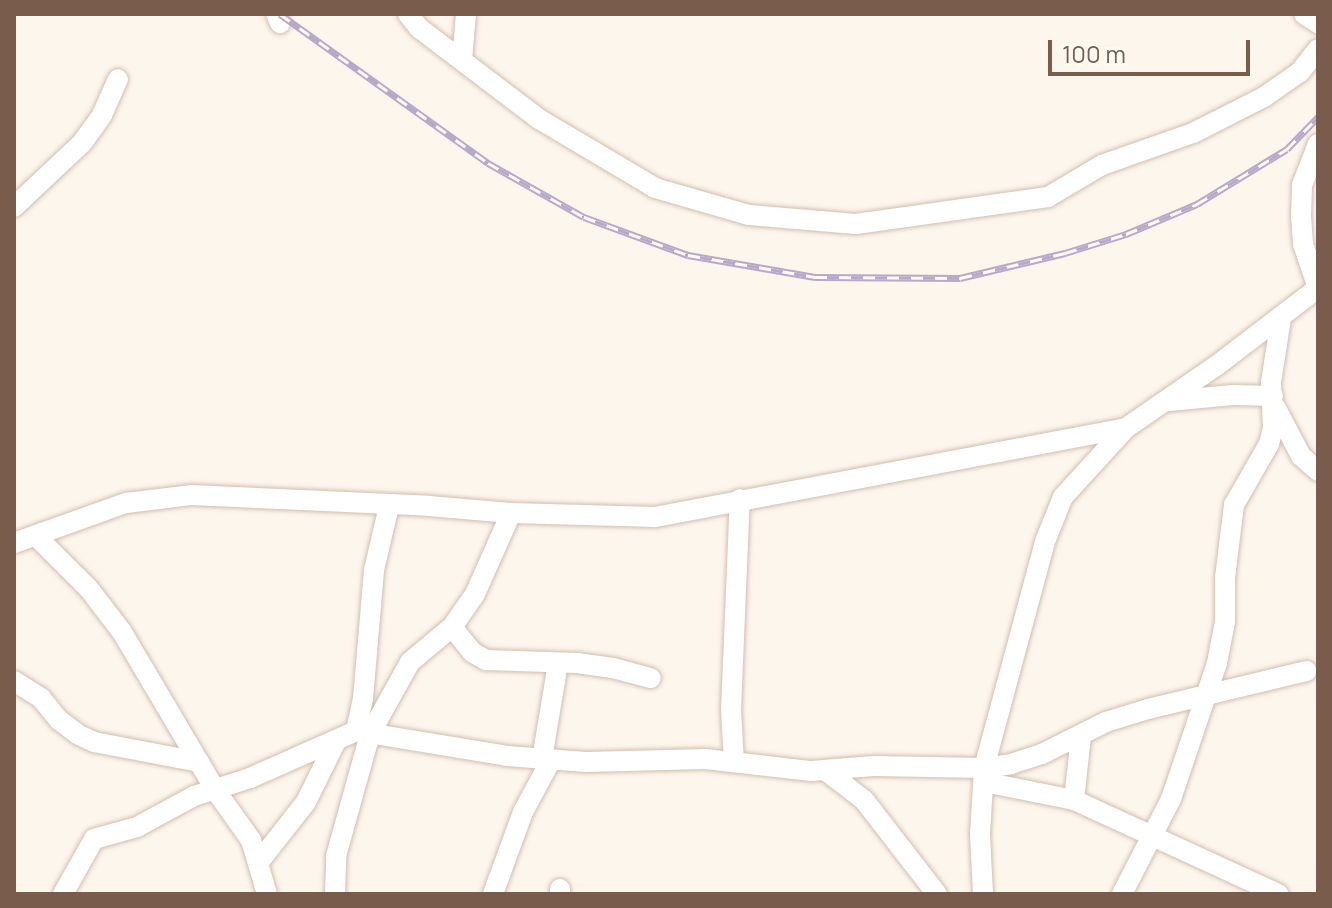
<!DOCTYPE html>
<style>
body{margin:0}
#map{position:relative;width:1332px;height:908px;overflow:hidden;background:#fdf6ec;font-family:Manrope,sans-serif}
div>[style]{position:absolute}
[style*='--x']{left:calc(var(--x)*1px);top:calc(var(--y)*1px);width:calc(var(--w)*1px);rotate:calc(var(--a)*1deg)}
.roads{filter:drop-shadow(0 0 2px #d1beb0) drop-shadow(0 0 2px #d1beb0)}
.minor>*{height:20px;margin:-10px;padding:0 10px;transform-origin:10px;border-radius:10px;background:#fff}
.rail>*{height:7px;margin-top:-3.5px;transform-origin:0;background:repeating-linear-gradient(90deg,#fffaf3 0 12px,#b9a8c9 0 24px);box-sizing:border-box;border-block:2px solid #b9a8c9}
span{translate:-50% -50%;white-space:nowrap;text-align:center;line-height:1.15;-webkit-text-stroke:7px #fffaf3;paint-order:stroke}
.frame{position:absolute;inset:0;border:16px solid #7a5c4d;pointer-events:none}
.scale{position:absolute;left:1048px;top:40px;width:202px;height:36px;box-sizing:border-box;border:4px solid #7a5c4d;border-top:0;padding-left:10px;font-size:24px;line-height:28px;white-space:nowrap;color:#7a5c4d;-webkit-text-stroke:6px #fffaf3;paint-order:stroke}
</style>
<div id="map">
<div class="roads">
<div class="minor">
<div style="--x:276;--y:14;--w:10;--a:66"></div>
<div style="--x:408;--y:14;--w:18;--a:52"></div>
<div style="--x:419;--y:28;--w:151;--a:37.2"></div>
<div style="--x:539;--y:119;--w:135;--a:30.7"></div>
<div style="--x:655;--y:188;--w:98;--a:16"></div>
<div style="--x:749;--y:215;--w:107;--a:4.8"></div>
<div style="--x:856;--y:224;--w:194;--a:-8"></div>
<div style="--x:1048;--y:197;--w:63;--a:-30.7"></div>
<div style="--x:1102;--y:165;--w:96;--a:-19.4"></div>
<div style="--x:1193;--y:133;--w:80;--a:-26.9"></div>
<div style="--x:1264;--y:97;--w:44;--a:-34.8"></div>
<div style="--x:1300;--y:72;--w:29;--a:-52"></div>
<div style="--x:1304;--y:14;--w:17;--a:33"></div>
<div style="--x:462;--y:60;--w:46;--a:-85"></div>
<div style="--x:14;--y:207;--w:93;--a:-43.3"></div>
<div style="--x:82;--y:143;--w:34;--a:-54"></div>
<div style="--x:102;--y:115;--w:39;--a:-66"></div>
<div style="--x:1169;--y:401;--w:64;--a:-5.4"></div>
<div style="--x:1233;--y:395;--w:40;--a:1.4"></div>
<div style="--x:1276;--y:408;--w:54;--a:62.5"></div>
<div style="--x:1301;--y:456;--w:23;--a:41"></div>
<div style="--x:36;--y:536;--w:75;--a:45"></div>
<div style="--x:89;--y:589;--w:54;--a:52.5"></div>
<div style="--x:122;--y:632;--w:185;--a:59.4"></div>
<div style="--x:216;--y:791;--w:60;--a:54.5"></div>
<div style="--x:251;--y:840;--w:56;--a:73.5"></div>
<div style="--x:14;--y:543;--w:119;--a:-19.7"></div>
<div style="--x:126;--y:503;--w:65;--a:-7"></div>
<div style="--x:191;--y:495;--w:238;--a:2.6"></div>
<div style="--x:429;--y:506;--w:82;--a:4.9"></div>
<div style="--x:511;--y:513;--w:144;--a:1.6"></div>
<div style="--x:655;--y:517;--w:479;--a:-10.7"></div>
<div style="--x:452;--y:627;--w:32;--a:51"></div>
<div style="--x:472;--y:652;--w:16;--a:30"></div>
<div style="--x:486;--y:660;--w:91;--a:1.9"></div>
<div style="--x:577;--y:663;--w:36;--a:8"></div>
<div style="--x:613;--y:668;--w:39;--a:15"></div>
<div style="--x:14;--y:681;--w:32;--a:32"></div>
<div style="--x:41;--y:698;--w:28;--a:51"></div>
<div style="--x:59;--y:720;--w:25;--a:37"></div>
<div style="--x:79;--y:735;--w:17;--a:25"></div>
<div style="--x:94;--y:742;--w:107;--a:10.8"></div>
<div style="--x:356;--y:731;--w:33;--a:-78"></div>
<div style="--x:363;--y:699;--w:129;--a:-85.1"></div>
<div style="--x:374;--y:570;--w:66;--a:-76.8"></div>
<div style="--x:542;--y:759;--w:97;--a:-80.5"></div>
<div style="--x:734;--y:762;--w:52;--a:-93.3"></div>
<div style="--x:731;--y:710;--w:211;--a:-87.6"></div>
<div style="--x:825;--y:770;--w:49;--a:37.6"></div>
<div style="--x:864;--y:800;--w:119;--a:52.2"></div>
<div style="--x:984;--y:782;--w:92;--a:11.3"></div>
<div style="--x:1074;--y:800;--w:225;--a:24.7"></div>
<div style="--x:1074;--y:800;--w:63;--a:-83.7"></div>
<div style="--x:258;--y:863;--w:78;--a:-51.8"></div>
<div style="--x:306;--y:802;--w:68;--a:-63.8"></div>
<div style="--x:63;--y:894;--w:63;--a:-60.6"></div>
<div style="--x:94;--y:839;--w:45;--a:-15.6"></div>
<div style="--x:137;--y:827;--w:65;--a:-28.5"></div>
<div style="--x:194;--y:796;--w:59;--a:-17.8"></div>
<div style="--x:250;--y:778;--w:116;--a:-23.9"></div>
<div style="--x:356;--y:731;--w:153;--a:9.4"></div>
<div style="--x:507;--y:756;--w:79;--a:4.3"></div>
<div style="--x:586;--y:762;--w:119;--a:-1.4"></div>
<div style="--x:705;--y:759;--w:107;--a:6.5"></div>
<div style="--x:811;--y:771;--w:63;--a:-4.5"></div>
<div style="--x:874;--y:766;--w:110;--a:1"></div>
<div style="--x:984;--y:768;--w:27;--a:-8"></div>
<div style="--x:1011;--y:764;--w:33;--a:-18"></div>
<div style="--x:1042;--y:754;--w:72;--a:-26.6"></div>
<div style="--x:1106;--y:722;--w:44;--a:-17.2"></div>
<div style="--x:1148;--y:709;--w:163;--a:-13.5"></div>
<div style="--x:335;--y:894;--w:38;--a:-88"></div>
<div style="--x:336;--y:856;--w:127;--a:-74.4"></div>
<div style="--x:370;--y:734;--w:82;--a:-60.9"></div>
<div style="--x:410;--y:662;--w:55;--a:-39.8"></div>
<div style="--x:452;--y:627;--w:40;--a:-55.1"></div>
<div style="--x:475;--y:594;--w:89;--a:-66"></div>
<div style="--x:493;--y:894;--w:87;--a:-69.9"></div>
<div style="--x:523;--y:812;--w:59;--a:-61.7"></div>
<div style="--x:560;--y:894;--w:5;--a:-90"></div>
<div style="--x:983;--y:894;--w:60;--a:-92.9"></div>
<div style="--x:980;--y:834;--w:66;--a:-86.5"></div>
<div style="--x:984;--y:768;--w:237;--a:-74.9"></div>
<div style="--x:1046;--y:539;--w:45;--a:-68"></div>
<div style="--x:1063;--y:497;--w:93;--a:-47.6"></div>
<div style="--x:1126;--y:428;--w:109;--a:-34.6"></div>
<div style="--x:1216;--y:366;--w:128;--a:-37.4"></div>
<div style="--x:1318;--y:288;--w:46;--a:-108.8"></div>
<div style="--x:1303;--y:244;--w:28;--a:-94"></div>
<div style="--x:1301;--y:216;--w:31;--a:-88"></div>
<div style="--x:1302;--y:185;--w:44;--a:-68.7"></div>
<div style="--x:1122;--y:894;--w:107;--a:-62.7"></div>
<div style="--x:1171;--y:799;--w:144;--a:-71.3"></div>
<div style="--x:1217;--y:663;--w:42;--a:-79"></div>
<div style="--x:1225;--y:622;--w:44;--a:-90"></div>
<div style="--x:1225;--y:578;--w:74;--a:-83"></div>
<div style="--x:1234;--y:505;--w:70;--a:-60.2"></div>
<div style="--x:1269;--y:444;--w:16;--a:-76"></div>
<div style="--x:1273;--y:428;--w:46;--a:-92.5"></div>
<div style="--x:1271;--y:382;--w:64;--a:-81"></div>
</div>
</div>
<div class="rail">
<div style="--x:280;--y:14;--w:256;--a:35.6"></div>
<div style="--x:488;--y:163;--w:110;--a:29.4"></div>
<div style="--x:584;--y:217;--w:111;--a:20.1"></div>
<div style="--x:688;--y:255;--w:129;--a:9.8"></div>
<div style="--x:815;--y:277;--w:145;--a:0.4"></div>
<div style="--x:960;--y:278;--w:108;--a:-13.4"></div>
<div style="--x:1065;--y:253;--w:64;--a:-17.3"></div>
<div style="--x:1126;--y:234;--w:77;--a:-22.9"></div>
<div style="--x:1197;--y:204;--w:105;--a:-31.4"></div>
<div style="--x:1287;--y:149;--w:45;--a:-45.9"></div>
</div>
<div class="frame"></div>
<div class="scale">100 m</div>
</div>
